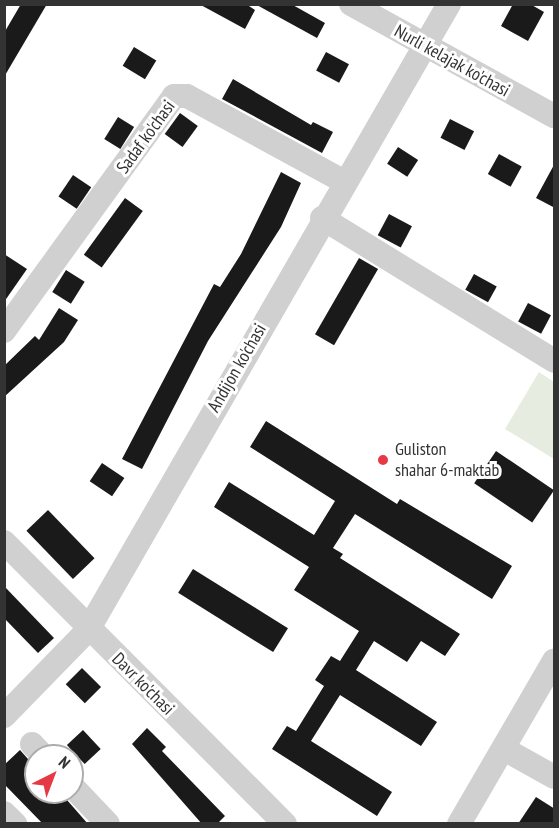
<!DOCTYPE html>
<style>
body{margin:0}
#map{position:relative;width:559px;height:828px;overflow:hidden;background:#fff;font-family:"PT Sans Narrow",sans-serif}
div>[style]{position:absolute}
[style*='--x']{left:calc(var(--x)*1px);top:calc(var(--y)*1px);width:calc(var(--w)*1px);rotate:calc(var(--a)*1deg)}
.green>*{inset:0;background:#e6ecdf}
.building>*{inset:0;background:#1a1a1a;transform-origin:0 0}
.minor>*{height:24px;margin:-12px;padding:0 12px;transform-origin:12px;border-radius:12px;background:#d0d0d0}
.dots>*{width:16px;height:16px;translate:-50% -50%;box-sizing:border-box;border:3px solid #fff;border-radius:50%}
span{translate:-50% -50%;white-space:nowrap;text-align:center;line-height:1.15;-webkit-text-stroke:6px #fff;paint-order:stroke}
.street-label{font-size:18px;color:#333}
.poi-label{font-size:18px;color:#333}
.left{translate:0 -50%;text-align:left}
.frame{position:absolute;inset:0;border:6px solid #333;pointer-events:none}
.north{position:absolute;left:24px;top:744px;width:60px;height:60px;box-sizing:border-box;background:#fff;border:2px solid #adadad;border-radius:50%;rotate:42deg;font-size:16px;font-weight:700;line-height:24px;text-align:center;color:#333}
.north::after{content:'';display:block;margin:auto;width:21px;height:27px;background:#e63946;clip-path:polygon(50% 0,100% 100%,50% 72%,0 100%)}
</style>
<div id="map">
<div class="green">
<div style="clip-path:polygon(539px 372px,554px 382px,554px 459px,505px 429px)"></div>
</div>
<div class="building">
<div style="clip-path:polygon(21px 4px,47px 4px,4px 77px,4px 33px)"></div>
<div style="clip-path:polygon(199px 4px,246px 4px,255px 10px,245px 29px)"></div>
<div style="clip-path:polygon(255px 4px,291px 4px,325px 23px,317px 38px)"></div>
<div style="clip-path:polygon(513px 4px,530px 4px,544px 12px,528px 41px,501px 26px)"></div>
<div style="left:134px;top:47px;width:26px;height:22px;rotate:31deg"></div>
<div style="left:326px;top:52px;width:26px;height:21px;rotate:28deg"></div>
<div style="clip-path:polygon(233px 79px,311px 125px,313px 122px,333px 132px,322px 153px,222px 99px)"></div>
<div style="left:180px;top:113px;width:22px;height:26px;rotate:36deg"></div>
<div style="left:118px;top:117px;width:19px;height:26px;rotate:32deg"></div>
<div style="left:450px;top:119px;width:27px;height:21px;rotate:27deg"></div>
<div style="left:398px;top:147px;width:24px;height:20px;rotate:33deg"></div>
<div style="left:499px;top:154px;width:26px;height:23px;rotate:29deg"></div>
<div style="clip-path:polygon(555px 163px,555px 208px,536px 198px)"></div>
<div style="clip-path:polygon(281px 172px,301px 183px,281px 227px,208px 341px,142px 469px,122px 459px,214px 284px,220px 287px,241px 254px)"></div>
<div style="left:73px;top:175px;width:22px;height:26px;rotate:34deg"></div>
<div style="left:125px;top:198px;width:22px;height:70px;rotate:36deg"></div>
<div style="left:389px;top:214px;width:26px;height:24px;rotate:28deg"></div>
<div style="clip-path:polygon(4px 254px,27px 269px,4px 302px)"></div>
<div style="left:359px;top:258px;width:22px;height:88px;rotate:30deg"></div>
<div style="left:66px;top:270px;width:22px;height:26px;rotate:32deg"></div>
<div style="left:474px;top:274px;width:26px;height:18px;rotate:29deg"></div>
<div style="left:528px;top:303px;width:26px;height:21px;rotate:28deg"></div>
<div style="clip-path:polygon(59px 308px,78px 320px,64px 342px,4px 397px,4px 366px,35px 336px,39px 340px)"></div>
<div style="clip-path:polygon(266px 421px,397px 504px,400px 499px,512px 566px,492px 599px,355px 514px,333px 548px,343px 554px,340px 558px,460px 634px,445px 656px,421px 641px,407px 662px,374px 641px,356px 670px,437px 722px,421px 746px,340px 695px,311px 741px,392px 792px,377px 816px,272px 749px,287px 726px,296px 731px,324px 686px,315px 680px,331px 656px,340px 661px,359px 631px,294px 590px,309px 567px,214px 507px,229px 482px,314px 535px,335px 501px,250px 447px)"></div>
<div style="left:496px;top:451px;width:70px;height:39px;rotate:34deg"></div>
<div style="left:102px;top:463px;width:27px;height:22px;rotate:34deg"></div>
<div style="left:48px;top:510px;width:67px;height:30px;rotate:46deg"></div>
<div style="left:193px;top:569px;width:112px;height:28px;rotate:32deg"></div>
<div style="clip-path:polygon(4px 586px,54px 638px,38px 653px,4px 618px)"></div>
<div style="left:82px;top:668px;width:27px;height:23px;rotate:45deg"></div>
<div style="clip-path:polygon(147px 728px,166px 747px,162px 751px,225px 816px,217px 824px,202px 824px,132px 744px)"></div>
<div style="left:83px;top:730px;width:26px;height:22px;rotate:47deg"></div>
<div style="clip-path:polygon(20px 750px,36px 768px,36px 792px,60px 792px,88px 824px,43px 824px,4px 784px,4px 765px)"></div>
<div style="clip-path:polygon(536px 797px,555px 809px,555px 824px,518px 824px)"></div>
</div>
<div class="minor">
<div style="--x:351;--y:4;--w:232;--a:28.9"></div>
<div style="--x:322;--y:218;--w:273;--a:31.6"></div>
<div style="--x:4;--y:331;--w:290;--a:-54.1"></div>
<div style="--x:174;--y:96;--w:13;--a:0"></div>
<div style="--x:187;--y:96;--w:178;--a:28.6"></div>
<div style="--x:4;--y:542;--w:398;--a:45.1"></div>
<div style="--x:4;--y:716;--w:120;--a:-45.7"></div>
<div style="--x:88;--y:630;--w:723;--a:-60.03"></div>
<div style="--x:32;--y:744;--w:16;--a:47"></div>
<div style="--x:504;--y:749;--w:57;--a:29.2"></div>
<div style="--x:72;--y:786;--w:52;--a:46.5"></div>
<div style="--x:4;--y:813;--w:16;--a:45"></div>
<div style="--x:459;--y:824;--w:189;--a:-59.8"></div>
</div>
<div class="dots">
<div style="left:383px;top:460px;background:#e63946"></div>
</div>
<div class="street-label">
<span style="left:452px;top:61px;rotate:29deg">Nurli kelajak ko'chasi</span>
<span style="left:146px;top:137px;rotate:-54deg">Sadaf ko'chasi</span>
<span style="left:237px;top:368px;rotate:-60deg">Andijon ko'chasi</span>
<span style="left:143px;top:684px;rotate:45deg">Davr ko'chasi</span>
</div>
<div class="poi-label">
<span class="left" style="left:395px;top:460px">Guliston<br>shahar 6-maktab</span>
</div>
<div class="frame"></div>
<div class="north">N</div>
</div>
